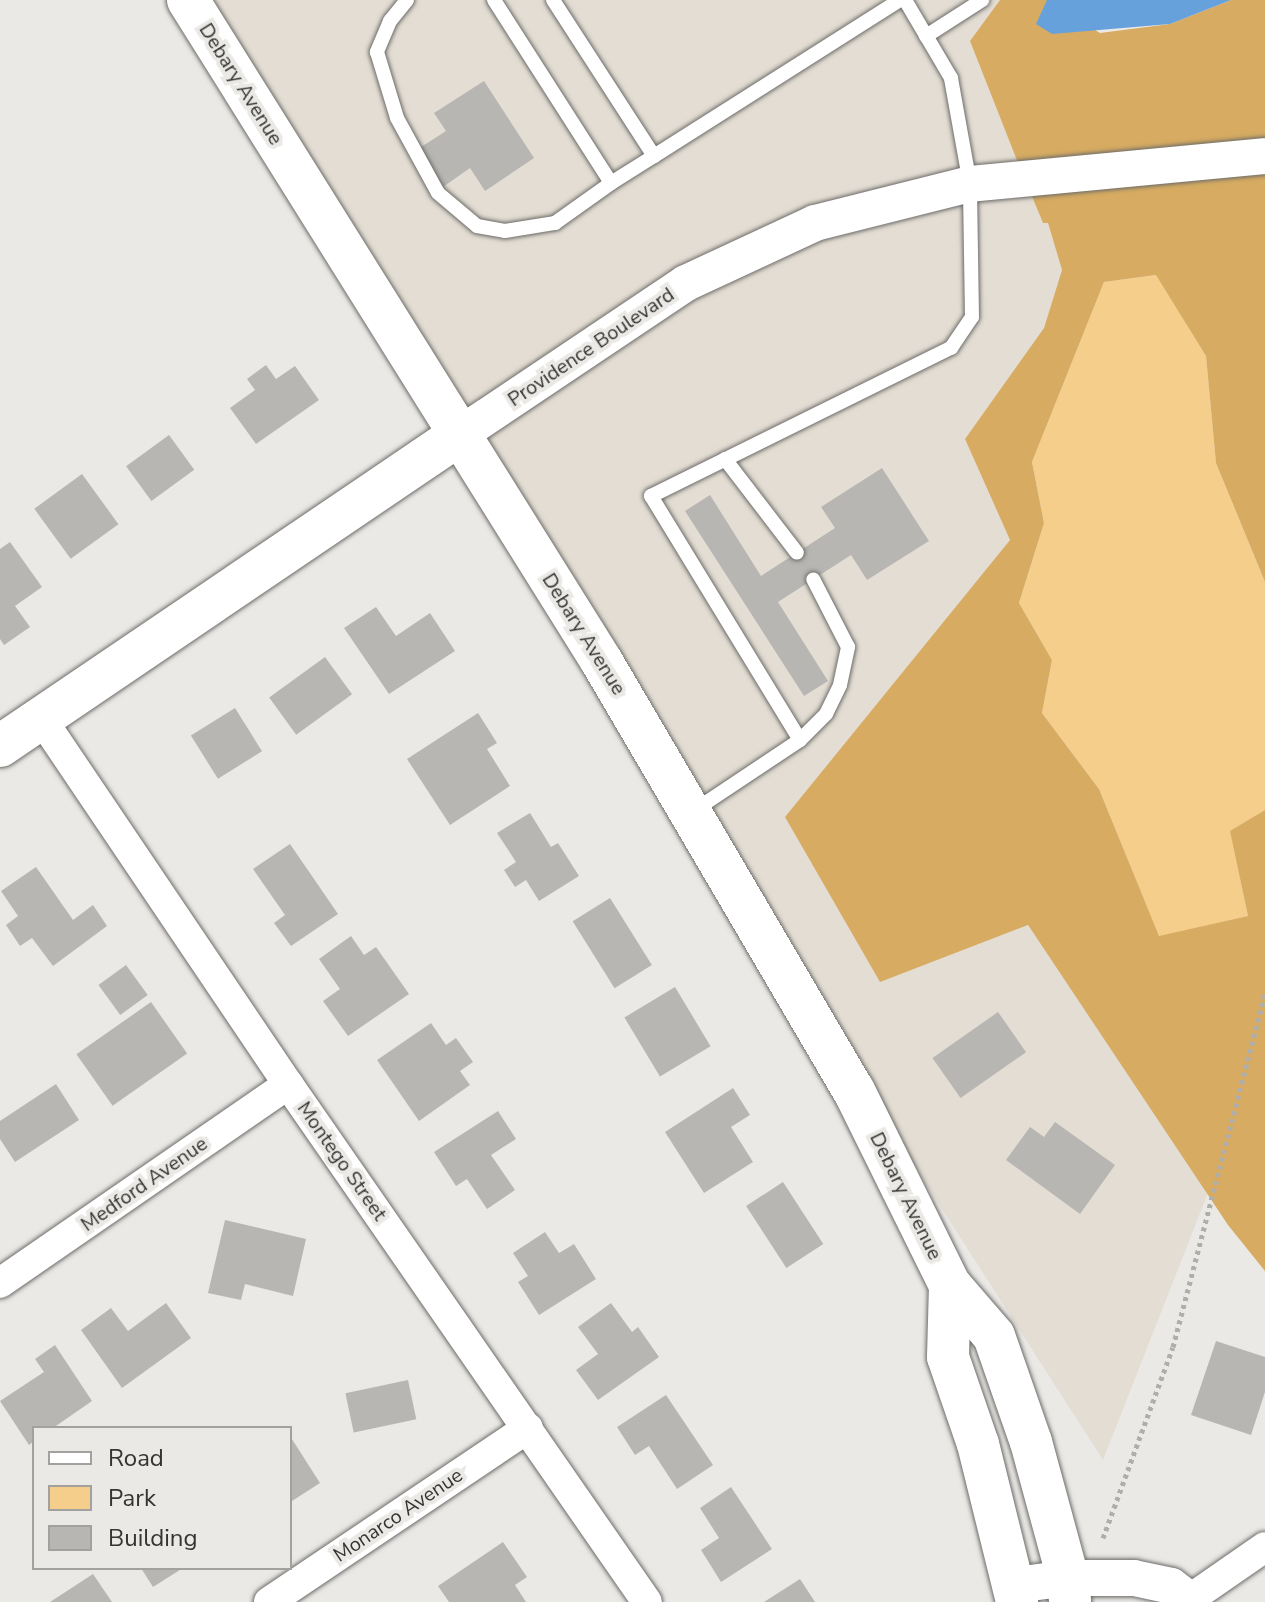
<!DOCTYPE html>
<style>
body{margin:0}
#map{position:relative;width:1265px;height:1602px;overflow:hidden;background:#ebe9e6;font-family:"Nunito Sans",sans-serif}
div>[style]{position:absolute}
[style*='--x']{left:calc(var(--x)*1px);top:calc(var(--y)*1px);width:calc(var(--w)*1px);rotate:calc(var(--a)*1deg)}
.built>*{inset:0;background:#e3ddd3}
.green>*{inset:0;background:#f5ce8c}
.forest>*{inset:0;background:#d7ac62}
.water>*{inset:0;background:#67a1db}
.building>*{inset:0;background:#b8b6b3;transform-origin:0 0}
.path>*{height:5px;margin-top:-2.5px;transform-origin:0;background:repeating-linear-gradient(90deg,#afaeab 0 4px,transparent 0 8px)}
.roads{filter:drop-shadow(0 0 2px #6d6c69) drop-shadow(0 0 2px #6d6c69)}
.service>*{height:14px;margin:-7px;padding:0 7px;transform-origin:7px;border-radius:7px;background:#fff}
.minor>*{height:30px;margin:-15px;padding:0 15px;transform-origin:15px;border-radius:15px;background:#fff}
.tertiary>*{height:36px;margin:-18px;padding:0 18px;transform-origin:18px;border-radius:18px;background:#fff}
.secondary>*{height:42px;margin:-21px;padding:0 21px;transform-origin:21px;border-radius:21px;background:#fff}
span{translate:-50% -50%;white-space:nowrap;text-align:center;line-height:1.15;-webkit-text-stroke:8px #ebe9e6;paint-order:stroke}
.street-label{font-size:20px;color:#343432}
.legend{position:absolute;left:32px;top:1426px;width:260px;height:144px;box-sizing:border-box;background:#ebe9e6;border:2px solid #a2a19e;margin:0;padding:10px 14px;list-style:none;font-size:24px;color:#343432}
.legend li{display:flex;align-items:center;gap:16px;height:40px}
.legend b{width:40px;border:2px solid #a2a19e}
</style>
<div id="map">
<div class="built">
<div style="clip-path:polygon(208px 0,1000px 0,970px 41px,1018px 163px,813px 207px,468px 410px)"></div>
<div style="clip-path:polygon(1031px 194px,1043px 223px,1048px 223px,1062px 270px,1044px 328px,965px 439px,1010px 540px,785px 817px,1027px 924px,1208px 1193px,1103px 1460px,899px 1142px,485px 437px,694px 297px,819px 238px,971px 200px)"></div>
</div>
<div class="green">
<div style="clip-path:polygon(1157px 275px,1206px 356px,1216px 463px,1265px 582px,1265px 810px,1231px 832px,1248px 916px,1159px 937px,1099px 789px,1042px 713px,1052px 660px,1019px 603px,1044px 523px,1032px 462px,1104px 282px)"></div>
</div>
<div class="forest">
<div style="clip-path:polygon(1000px 0,1047px 0,1100px 33px,1170px 24px,1231px 0,1265px 0,1265px 140px,1018px 163px,970px 41px)"></div>
<div style="clip-path:polygon(1265px 172px,1265px 582px,1216px 463px,1206px 356px,1156px 275px,1104px 282px,1032px 462px,1044px 523px,1019px 603px,1052px 660px,1042px 713px,1099px 789px,1159px 936px,1248px 916px,1230px 831px,1265px 810px,1265px 1271px,1228px 1225px,1028px 925px,880px 982px,785px 817px,1010px 540px,965px 439px,1044px 328px,1062px 270px,1048px 223px,1043px 223px,1031px 194px)"></div>
</div>
<div class="water">
<div style="clip-path:polygon(1047px 0,1231px 0,1170px 24px,1052px 34px,1036px 24px)"></div>
</div>
<div class="building">
<div style="clip-path:polygon(484px 81px,534px 158px,485px 191px,470px 168px,443px 187px,418px 149px,446px 131px,434px 113px)"></div>
<div style="clip-path:polygon(266px 365px,276px 379px,295px 366px,319px 400px,256px 444px,230px 408px,255px 390px,247px 379px)"></div>
<div style="left:169px;top:435px;width:43px;height:53px;rotate:54deg"></div>
<div style="clip-path:polygon(882px 468px,929px 541px,867px 580px,851px 555px,778px 602px,828px 681px,804px 696px,685px 511px,710px 495px,761px 576px,835px 528px,821px 507px)"></div>
<div style="left:82px;top:474px;width:62px;height:59px;rotate:54deg"></div>
<div style="clip-path:polygon(10px 542px,42px 587px,15px 606px,30px 627px,4px 645px,0 639px,0 549px)"></div>
<div style="clip-path:polygon(376px 607px,396px 636px,430px 613px,455px 651px,389px 694px,344px 628px)"></div>
<div style="left:325px;top:657px;width:46px;height:69px;rotate:54deg"></div>
<div style="left:235px;top:708px;width:51px;height:52px;rotate:58deg"></div>
<div style="clip-path:polygon(478px 713px,497px 743px,487px 749px,510px 786px,450px 825px,407px 759px)"></div>
<div style="clip-path:polygon(530px 813px,551px 847px,558px 843px,579px 876px,539px 901px,526px 880px,515px 887px,504px 870px,516px 862px,497px 833px)"></div>
<div style="clip-path:polygon(290px 844px,338px 914px,291px 946px,274px 923px,285px 915px,253px 869px)"></div>
<div style="clip-path:polygon(36px 867px,73px 920px,93px 905px,107px 926px,53px 966px,32px 938px,20px 946px,6px 925px,18px 916px,1px 891px)"></div>
<div style="left:610px;top:898px;width:79px;height:44px;rotate:58deg"></div>
<div style="clip-path:polygon(351px 936px,364px 955px,376px 947px,409px 994px,348px 1036px,323px 1001px,340px 989px,319px 959px)"></div>
<div style="left:126px;top:965px;width:37px;height:34px;rotate:54deg"></div>
<div style="left:675px;top:987px;width:69px;height:59px;rotate:59deg"></div>
<div style="left:151px;top:1002px;width:63px;height:91px;rotate:55deg"></div>
<div style="left:998px;top:1012px;width:49px;height:80px;rotate:55deg"></div>
<div style="clip-path:polygon(431px 1023px,446px 1045px,456px 1038px,473px 1062px,460px 1071px,470px 1085px,419px 1121px,377px 1060px)"></div>
<div style="clip-path:polygon(56px 1084px,79px 1120px,15px 1162px,0 1139px,0 1121px)"></div>
<div style="clip-path:polygon(733px 1088px,750px 1115px,731px 1127px,753px 1162px,704px 1193px,665px 1132px)"></div>
<div style="clip-path:polygon(498px 1111px,516px 1139px,491px 1155px,515px 1190px,487px 1209px,467px 1179px,456px 1186px,434px 1152px)"></div>
<div style="clip-path:polygon(1055px 1122px,1115px 1165px,1080px 1214px,1006px 1160px,1030px 1127px,1044px 1137px)"></div>
<div style="left:783px;top:1182px;width:74px;height:44px;rotate:57deg"></div>
<div style="clip-path:polygon(225px 1220px,306px 1239px,293px 1296px,245px 1284px,241px 1300px,208px 1293px)"></div>
<div style="clip-path:polygon(545px 1232px,559px 1253px,574px 1244px,596px 1279px,539px 1315px,518px 1282px,528px 1276px,513px 1253px)"></div>
<div style="clip-path:polygon(166px 1303px,191px 1338px,122px 1388px,81px 1330px,111px 1308px,128px 1331px)"></div>
<div style="clip-path:polygon(611px 1303px,632px 1332px,638px 1327px,659px 1357px,598px 1400px,576px 1370px,598px 1354px,578px 1327px)"></div>
<div style="clip-path:polygon(1216px 1341px,1265px 1357px,1265px 1392px,1251px 1435px,1191px 1415px)"></div>
<div style="clip-path:polygon(55px 1345px,92px 1401px,53px 1428px,34px 1428px,34px 1441px,29px 1445px,0 1401px,44px 1372px,35px 1359px)"></div>
<div style="left:408px;top:1380px;width:40px;height:64px;rotate:78deg"></div>
<div style="clip-path:polygon(666px 1395px,713px 1465px,677px 1489px,649px 1446px,635px 1455px,617px 1427px)"></div>
<div style="clip-path:polygon(290px 1436px,320px 1483px,292px 1501px,290px 1498px)"></div>
<div style="clip-path:polygon(731px 1487px,772px 1549px,721px 1582px,701px 1550px,719px 1538px,700px 1508px)"></div>
<div style="clip-path:polygon(503px 1542px,527px 1577px,515px 1585px,526px 1602px,449px 1602px,438px 1586px)"></div>
<div style="clip-path:polygon(141px 1568px,183px 1568px,153px 1587px)"></div>
<div style="clip-path:polygon(93px 1574px,112px 1602px,50px 1602px)"></div>
<div style="clip-path:polygon(800px 1579px,815px 1602px,764px 1602px)"></div>
</div>
<div class="path">
<div style="--x:1103;--y:1538;--w:203;--a:-69.9"></div>
<div style="--x:1173;--y:1347;--w:365;--a:-75.4"></div>
</div>
<div class="roads">
<div class="service">
<div style="--x:407;--y:0;--w:27;--a:129"></div>
<div style="--x:390;--y:21;--w:34;--a:113"></div>
<div style="--x:377;--y:52;--w:69;--a:73.1"></div>
<div style="--x:397;--y:118;--w:85;--a:61.3"></div>
<div style="--x:438;--y:193;--w:51;--a:40.2"></div>
<div style="--x:477;--y:226;--w:28;--a:10"></div>
<div style="--x:505;--y:231;--w:51;--a:-9.1"></div>
<div style="--x:555;--y:223;--w:69;--a:-35.5"></div>
<div style="--x:494;--y:0;--w:217;--a:57.4"></div>
<div style="--x:611;--y:183;--w:51;--a:-32.1"></div>
<div style="--x:553;--y:0;--w:186;--a:57.1"></div>
<div style="--x:654;--y:156;--w:291;--a:-32.4"></div>
<div style="--x:926;--y:36;--w:67;--a:-32.7"></div>
<div style="--x:725;--y:459;--w:118;--a:52.5"></div>
<div style="--x:800;--y:740;--w:286;--a:-121.4"></div>
<div style="--x:651;--y:496;--w:335;--a:-26.3"></div>
<div style="--x:951;--y:348;--w:37;--a:-56"></div>
<div style="--x:972;--y:317;--w:133;--a:-90.9"></div>
<div style="--x:970;--y:184;--w:108;--a:-100.2"></div>
<div style="--x:951;--y:78;--w:91;--a:-120.5"></div>
<div style="--x:695;--y:810;--w:126;--a:-33.7"></div>
<div style="--x:800;--y:740;--w:37;--a:-45"></div>
<div style="--x:826;--y:714;--w:32;--a:-64"></div>
<div style="--x:840;--y:685;--w:39;--a:-78"></div>
<div style="--x:848;--y:647;--w:76;--a:-117.2"></div>
</div>
<div class="minor">
<div style="--x:41;--y:718;--w:442;--a:56"></div>
<div style="--x:288;--y:1084;--w:630;--a:55.28"></div>
<div style="--x:0;--y:1283;--w:350;--a:-34.6"></div>
<div style="--x:1190;--y:1599;--w:91;--a:-34.7"></div>
<div style="--x:269;--y:1602;--w:312;--a:-33.9"></div>
</div>
<div class="tertiary">
<div style="--x:462;--y:433;--w:270;--a:-33.8"></div>
<div style="--x:686;--y:283;--w:142;--a:-24.9"></div>
<div style="--x:815;--y:223;--w:160;--a:-14.1"></div>
<div style="--x:970;--y:184;--w:296;--a:-5.4"></div>
<div style="--x:1015;--y:1585;--w:53;--a:-7.5"></div>
<div style="--x:1068;--y:1578;--w:66;--a:0"></div>
<div style="--x:1134;--y:1578;--w:38;--a:12"></div>
<div style="--x:1171;--y:1586;--w:26;--a:37"></div>
</div>
<div class="secondary">
<div style="--x:188;--y:0;--w:781;--a:57.98"></div>
<div style="--x:602;--y:662;--w:498;--a:59.6"></div>
<div style="--x:854;--y:1091;--w:216;--a:63.7"></div>
<div style="--x:950;--y:1285;--w:67;--a:49.2"></div>
<div style="--x:994;--y:1336;--w:112;--a:70.8"></div>
<div style="--x:1031;--y:1442;--w:141;--a:74.8"></div>
<div style="--x:1068;--y:1578;--w:24;--a:85"></div>
<div style="--x:0;--y:746;--w:558;--a:-34.12"></div>
<div style="--x:950;--y:1285;--w:72;--a:91.6"></div>
<div style="--x:948;--y:1357;--w:92;--a:71"></div>
<div style="--x:978;--y:1444;--w:163;--a:76.1"></div>
</div>
</div>
<div class="street-label">
<span style="left:241px;top:84px;rotate:58deg">Debary Avenue</span>
<span style="left:591px;top:347px;rotate:-34deg">Providence Boulevard</span>
<span style="left:584px;top:634px;rotate:58deg">Debary Avenue</span>
<span style="left:342px;top:1161px;rotate:55deg">Montego Street</span>
<span style="left:144px;top:1184px;rotate:-35deg">Medford Avenue</span>
<span style="left:906px;top:1196px;rotate:64deg">Debary Avenue</span>
<span style="left:398px;top:1515px;rotate:-34deg">Monarco Avenue</span>
</div>
<ul class="legend">
<li><b style="height:10px;background:#fff"></b>Road</li>
<li><b style="height:22px;background:#f5ce8c"></b>Park</li>
<li><b style="height:22px;background:#b8b6b3"></b>Building</li>
</ul>
</div>
